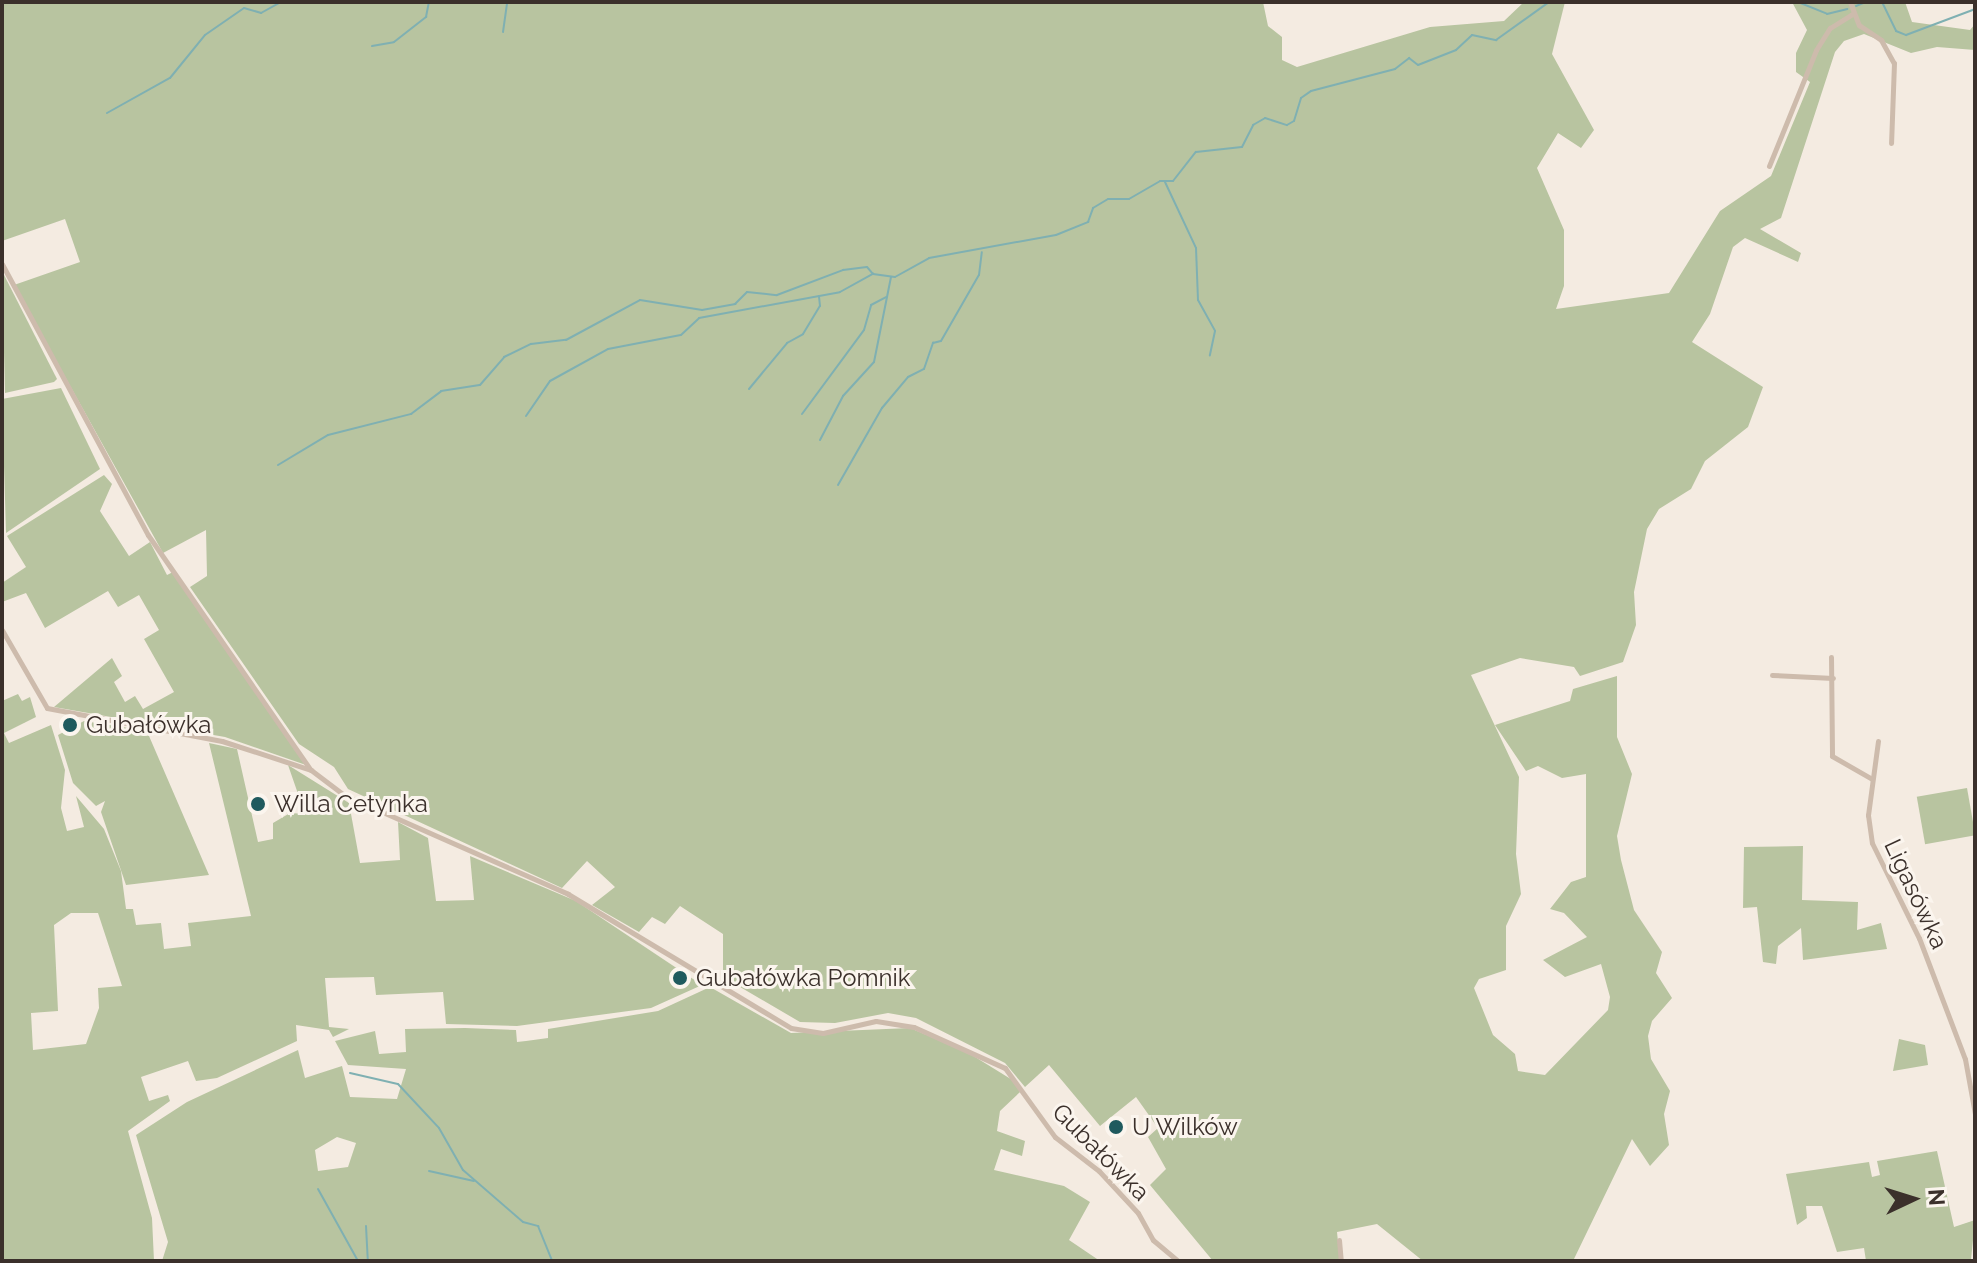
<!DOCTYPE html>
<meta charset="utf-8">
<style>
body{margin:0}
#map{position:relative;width:1977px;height:1263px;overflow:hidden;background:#f4ebe1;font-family:Raleway,sans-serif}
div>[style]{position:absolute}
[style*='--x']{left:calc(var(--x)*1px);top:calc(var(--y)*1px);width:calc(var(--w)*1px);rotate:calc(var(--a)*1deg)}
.green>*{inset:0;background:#b8c4a0;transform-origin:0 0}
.stream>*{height:2px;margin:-1px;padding:0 1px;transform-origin:1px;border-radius:1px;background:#7fb0b2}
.street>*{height:5px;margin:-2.5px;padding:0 2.5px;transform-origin:2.5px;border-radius:2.5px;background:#cdbbac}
.dots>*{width:22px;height:22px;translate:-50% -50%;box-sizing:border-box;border:4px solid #fbf5ee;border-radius:50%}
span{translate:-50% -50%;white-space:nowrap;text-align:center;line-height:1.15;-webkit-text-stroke:6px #fbf5ee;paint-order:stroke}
.poi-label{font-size:24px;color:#3b302b}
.left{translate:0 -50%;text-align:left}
.street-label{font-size:24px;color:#3b302b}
.frame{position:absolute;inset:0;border:4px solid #3b302b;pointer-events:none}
.north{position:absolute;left:1873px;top:1159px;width:80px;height:80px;-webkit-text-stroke:6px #fbf5ee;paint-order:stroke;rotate:86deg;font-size:22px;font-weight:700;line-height:32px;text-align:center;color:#3b302b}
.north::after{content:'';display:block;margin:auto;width:28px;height:36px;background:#3b302b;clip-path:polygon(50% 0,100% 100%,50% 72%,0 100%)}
</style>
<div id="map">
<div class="green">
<div style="clip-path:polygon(2px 2px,1263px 2px,1268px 26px,1282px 37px,1282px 60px,1297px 67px,1430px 27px,1504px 21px,1524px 2px,1565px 2px,1552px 54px,1594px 130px,1581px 148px,1558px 133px,1537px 168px,1564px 230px,1564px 286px,1556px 309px,1669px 293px,1720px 211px,1771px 176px,1810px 82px,1796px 72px,1796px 53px,1807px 30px,1792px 2px,1905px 2px,1912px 22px,1970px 30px,1975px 24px,1975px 50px,1937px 47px,1911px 53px,1864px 34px,1844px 41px,1835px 52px,1781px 218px,1760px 229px,1801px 253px,1798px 262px,1745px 238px,1733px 247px,1710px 314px,1692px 342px,1763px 387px,1748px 427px,1705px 461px,1691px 489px,1659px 509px,1647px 529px,1634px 592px,1636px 625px,1623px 662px,1580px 676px,1574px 667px,1520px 658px,1471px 675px,1519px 777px,1516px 854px,1521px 894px,1506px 926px,1506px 970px,1479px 979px,1474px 988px,1493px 1035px,1515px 1054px,1518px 1071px,1545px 1075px,1608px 1010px,1610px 997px,1601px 964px,1565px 977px,1543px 960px,1587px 937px,1564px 913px,1550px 909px,1571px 882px,1586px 877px,1586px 774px,1562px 778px,1538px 766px,1526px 771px,1495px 725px,1570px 701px,1573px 689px,1617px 676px,1617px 737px,1632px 774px,1617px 836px,1621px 860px,1634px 910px,1662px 952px,1656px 973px,1672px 998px,1652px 1021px,1648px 1036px,1651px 1059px,1670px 1091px,1664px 1114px,1669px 1145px,1650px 1166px,1632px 1139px,1573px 1261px,1423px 1261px,1377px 1224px,1337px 1232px,1340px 1261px,1213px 1261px,1150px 1185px,1166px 1169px,1148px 1137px,1158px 1128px,1136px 1097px,1100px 1126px,1049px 1065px,1025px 1087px,1005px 1063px,916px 1018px,888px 1013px,835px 1023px,800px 1022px,723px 977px,723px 934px,680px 906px,665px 924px,652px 917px,639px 932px,592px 905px,615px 887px,587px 861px,562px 888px,348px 789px,334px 767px,299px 744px,190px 587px,207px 576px,206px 530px,163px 553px,14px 285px,80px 262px,65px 219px,2px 241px)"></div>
<div style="clip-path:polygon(2px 271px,57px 379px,54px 382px,5px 393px)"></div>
<div style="clip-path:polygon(61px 388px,100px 469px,6px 533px,2px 399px)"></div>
<div style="clip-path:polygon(104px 475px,112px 484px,100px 511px,129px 556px,150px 542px,167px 575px,173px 572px,306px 765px,225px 737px,54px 707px,112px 658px,122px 676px,114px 682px,125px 702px,135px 696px,143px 709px,174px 692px,144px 639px,159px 630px,139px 595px,118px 607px,108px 591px,45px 628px,26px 593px,2px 602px,2px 583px,26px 567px,7px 536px)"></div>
<div style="clip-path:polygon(evenodd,18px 694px,22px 701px,30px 697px,36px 717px,4px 733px,9px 743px,51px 725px,65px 770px,61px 808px,67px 831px,84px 827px,76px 796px,104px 829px,121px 871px,126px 909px,133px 909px,136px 925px,161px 923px,164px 949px,191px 946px,188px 923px,251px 916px,209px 743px,237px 749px,258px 842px,273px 839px,273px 823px,290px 813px,305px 814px,288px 765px,349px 803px,360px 863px,400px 860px,398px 822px,428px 838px,436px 901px,474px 900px,470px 856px,576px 901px,702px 985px,651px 1008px,517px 1026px,446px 1024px,443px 992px,376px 995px,374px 977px,325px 978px,329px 1027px,349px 1029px,333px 1037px,329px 1030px,296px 1025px,297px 1041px,217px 1078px,196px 1081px,188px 1061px,141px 1077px,149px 1101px,168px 1095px,170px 1101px,128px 1131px,152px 1218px,154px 1261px,2px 1261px,2px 701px,18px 694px,71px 913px,98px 913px,122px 986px,98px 988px,99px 1008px,86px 1044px,33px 1050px,31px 1013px,58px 1011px,54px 925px,71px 913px)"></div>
<div style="clip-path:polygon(84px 721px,135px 729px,138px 735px,146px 729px,209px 875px,126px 885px,101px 812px,105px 801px,96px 806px,73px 783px,58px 735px)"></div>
<div style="left:1967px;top:788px;width:48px;height:51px;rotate:80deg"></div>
<div style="clip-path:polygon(1803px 846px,1802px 900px,1858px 902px,1857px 930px,1881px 923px,1887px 949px,1803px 960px,1801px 928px,1778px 946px,1776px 964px,1763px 962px,1757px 907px,1743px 908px,1744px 847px)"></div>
<div style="clip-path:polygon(evenodd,710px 987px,791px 1033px,910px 1028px,967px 1052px,1014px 1081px,1020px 1092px,1000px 1111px,997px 1131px,1025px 1141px,1022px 1156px,1001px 1149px,994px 1170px,1064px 1186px,1090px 1202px,1069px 1240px,1100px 1261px,162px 1261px,168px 1242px,136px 1135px,187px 1102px,298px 1050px,305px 1078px,342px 1066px,350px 1097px,397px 1099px,406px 1069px,348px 1065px,335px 1041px,375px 1031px,379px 1054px,406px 1052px,405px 1029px,465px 1028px,516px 1030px,517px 1042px,526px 1041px,548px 1038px,548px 1029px,658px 1011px,710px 987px,337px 1137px,356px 1143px,348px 1167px,318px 1171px,315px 1150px,337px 1137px)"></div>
<div style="clip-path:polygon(1899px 1039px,1925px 1045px,1928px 1065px,1893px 1071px)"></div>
<div style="clip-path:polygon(1937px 1151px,1954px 1227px,1975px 1220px,1971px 1260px,1866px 1261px,1864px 1248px,1837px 1252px,1822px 1206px,1806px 1206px,1807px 1218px,1797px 1225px,1786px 1174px,1869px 1162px,1872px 1177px,1880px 1175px,1877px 1161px)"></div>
</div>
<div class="stream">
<div style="--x:1798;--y:2;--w:31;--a:22"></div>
<div style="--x:1827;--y:14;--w:21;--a:-14"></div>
<div style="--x:1882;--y:2;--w:32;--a:64"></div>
<div style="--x:1896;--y:31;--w:11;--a:22"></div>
<div style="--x:1906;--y:35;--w:74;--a:-20.6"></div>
<div style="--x:1856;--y:6;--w:11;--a:-22"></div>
<div style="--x:503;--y:32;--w:30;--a:-82"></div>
<div style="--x:372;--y:46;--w:22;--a:-10"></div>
<div style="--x:394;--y:42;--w:41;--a:-38"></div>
<div style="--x:426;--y:17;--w:15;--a:-79"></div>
<div style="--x:107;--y:113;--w:72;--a:-29.1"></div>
<div style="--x:170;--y:78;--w:55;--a:-50.9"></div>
<div style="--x:205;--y:35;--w:47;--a:-34.7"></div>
<div style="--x:244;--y:8;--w:18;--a:16"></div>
<div style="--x:261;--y:13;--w:23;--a:-29"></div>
<div style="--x:1165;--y:182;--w:73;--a:64.8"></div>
<div style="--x:1196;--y:248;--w:52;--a:87.8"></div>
<div style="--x:1198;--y:300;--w:35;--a:61"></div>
<div style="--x:1215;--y:331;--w:25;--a:102"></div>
<div style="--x:749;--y:389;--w:60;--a:-50.4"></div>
<div style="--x:787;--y:343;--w:18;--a:-29"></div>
<div style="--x:803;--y:334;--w:33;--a:-59"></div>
<div style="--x:820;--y:306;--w:10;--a:-96"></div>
<div style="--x:802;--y:414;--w:104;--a:-53.6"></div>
<div style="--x:864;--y:330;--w:26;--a:-74"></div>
<div style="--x:871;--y:305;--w:17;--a:-28"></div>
<div style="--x:526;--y:416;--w:42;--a:-55.6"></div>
<div style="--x:550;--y:381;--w:66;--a:-28.9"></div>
<div style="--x:608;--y:349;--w:74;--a:-10.9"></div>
<div style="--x:681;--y:335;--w:25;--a:-43"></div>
<div style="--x:699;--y:318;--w:143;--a:-10.4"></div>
<div style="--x:840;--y:292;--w:38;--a:-29"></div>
<div style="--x:873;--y:274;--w:22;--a:8"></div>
<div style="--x:895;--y:277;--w:39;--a:-29"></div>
<div style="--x:929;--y:258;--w:129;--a:-10.3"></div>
<div style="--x:1056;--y:235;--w:35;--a:-22"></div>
<div style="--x:1088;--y:222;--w:15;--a:-70"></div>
<div style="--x:1093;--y:208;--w:17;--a:-31"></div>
<div style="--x:1108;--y:199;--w:21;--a:0"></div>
<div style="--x:1129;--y:199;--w:36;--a:-30"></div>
<div style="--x:1160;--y:181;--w:13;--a:0"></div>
<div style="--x:1173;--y:181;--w:37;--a:-52"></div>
<div style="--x:1196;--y:152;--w:46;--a:-6.2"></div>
<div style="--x:1242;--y:147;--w:25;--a:-63"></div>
<div style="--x:1253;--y:125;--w:14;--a:-30"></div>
<div style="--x:1265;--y:118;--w:23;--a:18"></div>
<div style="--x:1287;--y:125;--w:8;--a:-30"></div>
<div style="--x:1294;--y:121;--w:24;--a:-73"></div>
<div style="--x:1301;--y:98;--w:12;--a:-35"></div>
<div style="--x:1311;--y:91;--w:87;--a:-14.7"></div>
<div style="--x:1395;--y:69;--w:18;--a:-38"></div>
<div style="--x:1409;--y:58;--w:11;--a:38"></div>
<div style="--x:1418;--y:65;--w:41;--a:-21.5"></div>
<div style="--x:1456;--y:50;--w:22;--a:-43"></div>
<div style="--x:1472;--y:35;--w:25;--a:12"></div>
<div style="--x:1496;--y:40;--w:65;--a:-35.6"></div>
<div style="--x:820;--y:440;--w:50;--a:-62.4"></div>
<div style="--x:843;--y:396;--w:46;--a:-47.6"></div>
<div style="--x:874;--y:362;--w:87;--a:-78.7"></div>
<div style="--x:278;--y:465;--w:58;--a:-31"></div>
<div style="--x:328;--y:435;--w:86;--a:-14.2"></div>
<div style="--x:411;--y:414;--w:38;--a:-37"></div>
<div style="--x:441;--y:391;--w:39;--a:-9"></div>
<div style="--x:480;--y:385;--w:37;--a:-49"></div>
<div style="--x:504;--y:357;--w:30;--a:-26"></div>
<div style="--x:531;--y:344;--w:35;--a:-7"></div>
<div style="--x:566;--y:340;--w:84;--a:-28.4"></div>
<div style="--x:640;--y:300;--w:63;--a:9.2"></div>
<div style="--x:702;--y:310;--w:34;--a:-10"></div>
<div style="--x:735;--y:304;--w:17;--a:-45"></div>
<div style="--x:747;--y:292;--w:30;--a:6"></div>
<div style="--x:777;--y:295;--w:71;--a:-20.7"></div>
<div style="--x:843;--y:270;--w:24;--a:-7"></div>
<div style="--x:867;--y:267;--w:9;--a:49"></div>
<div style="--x:838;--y:485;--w:89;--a:-60.3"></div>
<div style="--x:882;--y:408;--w:40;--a:-50"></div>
<div style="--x:908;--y:377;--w:18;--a:-27"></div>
<div style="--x:924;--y:369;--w:28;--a:-71"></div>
<div style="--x:933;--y:343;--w:8;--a:-14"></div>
<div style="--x:941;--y:341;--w:76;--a:-60.1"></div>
<div style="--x:979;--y:275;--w:23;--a:-83"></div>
<div style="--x:350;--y:1073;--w:49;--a:12.9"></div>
<div style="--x:398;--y:1084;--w:60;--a:47"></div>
<div style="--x:439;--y:1128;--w:48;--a:60.3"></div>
<div style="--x:463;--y:1170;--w:79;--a:40.9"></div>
<div style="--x:523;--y:1222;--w:16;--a:15"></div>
<div style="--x:538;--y:1226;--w:38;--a:68"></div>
<div style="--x:429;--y:1171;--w:46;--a:12.5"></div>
<div style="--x:318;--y:1189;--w:82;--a:60.9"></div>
<div style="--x:366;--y:1226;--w:35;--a:87"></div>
</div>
<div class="street">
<div style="--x:1850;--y:2;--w:25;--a:69"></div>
<div style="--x:1859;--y:25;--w:27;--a:34"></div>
<div style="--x:1881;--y:40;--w:26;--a:61"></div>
<div style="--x:1894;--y:63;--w:80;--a:92.1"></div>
<div style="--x:1769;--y:166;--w:125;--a:-67.9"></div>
<div style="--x:1816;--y:50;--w:26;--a:-58"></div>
<div style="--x:1830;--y:28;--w:28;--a:-32"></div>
<div style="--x:2;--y:264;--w:308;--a:61.7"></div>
<div style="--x:148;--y:535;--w:285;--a:55.3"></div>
<div style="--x:2;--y:630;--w:90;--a:60"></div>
<div style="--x:47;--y:708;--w:178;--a:10.7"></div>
<div style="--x:222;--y:741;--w:94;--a:18"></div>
<div style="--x:311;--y:770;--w:41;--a:37.1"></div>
<div style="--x:344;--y:795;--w:245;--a:23.8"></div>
<div style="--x:568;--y:894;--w:260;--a:31"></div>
<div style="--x:791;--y:1028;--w:32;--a:9"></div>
<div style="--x:823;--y:1033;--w:54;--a:-12.8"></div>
<div style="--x:876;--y:1021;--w:38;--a:9"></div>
<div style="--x:914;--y:1027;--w:100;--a:24.3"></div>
<div style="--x:1005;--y:1068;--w:85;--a:54.1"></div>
<div style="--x:1055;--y:1137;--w:56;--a:37.7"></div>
<div style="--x:1099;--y:1171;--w:57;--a:47.1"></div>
<div style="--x:1138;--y:1213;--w:31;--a:61"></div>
<div style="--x:1153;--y:1240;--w:33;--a:40"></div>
<div style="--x:1831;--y:657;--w:99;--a:89.4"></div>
<div style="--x:1832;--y:756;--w:46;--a:29.9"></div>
<div style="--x:1772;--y:675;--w:61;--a:2.8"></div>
<div style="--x:1878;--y:741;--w:75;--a:97.7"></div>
<div style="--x:1868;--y:815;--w:28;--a:82"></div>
<div style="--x:1872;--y:843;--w:106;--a:63.7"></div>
<div style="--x:1919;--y:938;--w:129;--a:69.2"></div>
<div style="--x:1965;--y:1059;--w:56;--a:79.7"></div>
<div style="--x:1339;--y:1240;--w:21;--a:85"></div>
</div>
<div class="dots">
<div style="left:70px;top:725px;background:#1f5a5e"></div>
<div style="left:258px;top:804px;background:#1f5a5e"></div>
<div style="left:680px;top:978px;background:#1f5a5e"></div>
<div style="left:1116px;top:1127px;background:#1f5a5e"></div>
</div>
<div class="poi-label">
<span class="left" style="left:86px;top:725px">Gubałówka</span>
<span class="left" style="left:274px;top:804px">Willa Cetynka</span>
<span class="left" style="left:696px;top:978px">Gubałówka Pomnik</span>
<span class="left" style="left:1132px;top:1127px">U Wilków</span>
</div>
<div class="street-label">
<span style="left:1916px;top:894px;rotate:65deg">Ligasówka</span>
<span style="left:1101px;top:1152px;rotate:45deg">Gubałówka</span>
</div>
<div class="frame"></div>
<div class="north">N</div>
</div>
